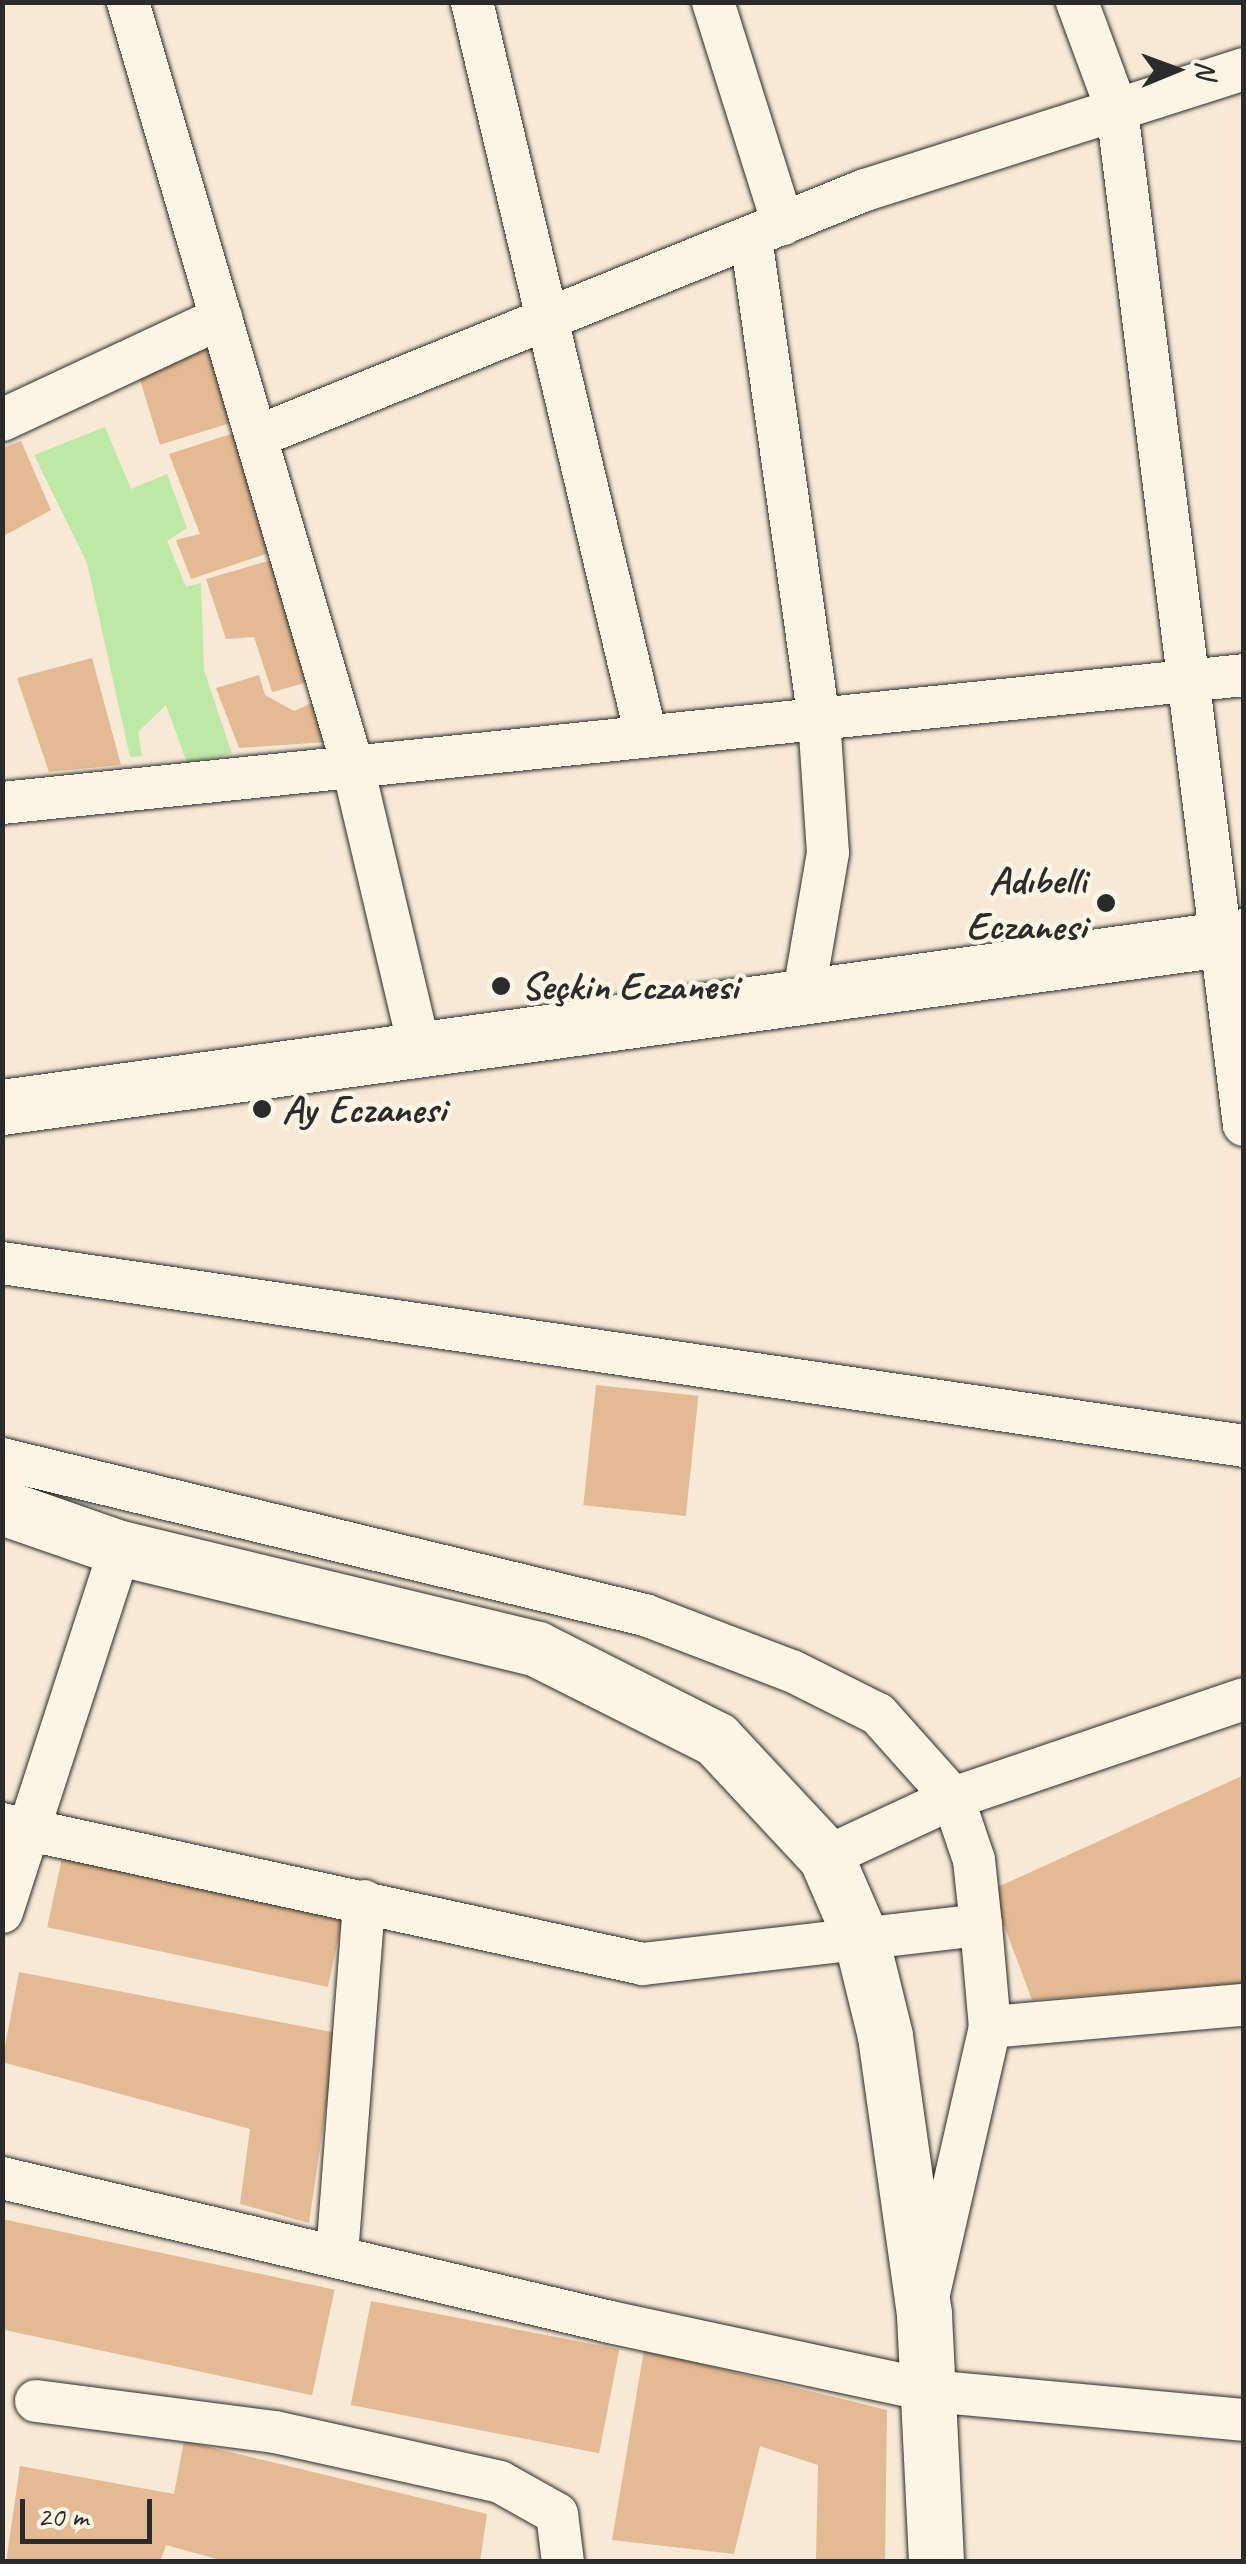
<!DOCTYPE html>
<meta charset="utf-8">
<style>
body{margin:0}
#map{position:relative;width:1246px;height:2564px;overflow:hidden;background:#f7e9d5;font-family:Caveat,sans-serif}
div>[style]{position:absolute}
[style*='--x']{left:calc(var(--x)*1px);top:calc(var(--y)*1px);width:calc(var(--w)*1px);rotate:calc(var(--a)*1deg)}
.green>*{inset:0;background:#bde8a5}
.building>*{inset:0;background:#e4ba94;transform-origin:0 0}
.roads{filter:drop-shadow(0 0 2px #2b2b2b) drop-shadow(0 0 2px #2b2b2b)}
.street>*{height:42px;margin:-21px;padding:0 21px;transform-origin:21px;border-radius:21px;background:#fcf5e5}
.secondary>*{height:55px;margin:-27.5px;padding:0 27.5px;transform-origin:27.5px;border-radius:27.5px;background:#fcf5e5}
.dots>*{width:28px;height:28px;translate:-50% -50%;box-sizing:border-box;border:5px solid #fcf5e5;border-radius:50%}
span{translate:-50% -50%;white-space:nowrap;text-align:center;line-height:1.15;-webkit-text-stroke:9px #fcf5e5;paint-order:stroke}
.poi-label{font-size:40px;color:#2b2b2b;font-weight:700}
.right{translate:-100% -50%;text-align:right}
.left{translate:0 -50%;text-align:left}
.frame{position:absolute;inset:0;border:5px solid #2b2b2b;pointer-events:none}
.north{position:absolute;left:1126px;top:20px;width:100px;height:100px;-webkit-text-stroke:8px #fcf5e5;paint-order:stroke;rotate:89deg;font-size:28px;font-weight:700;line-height:40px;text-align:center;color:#2b2b2b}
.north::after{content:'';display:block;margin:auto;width:35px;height:45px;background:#2b2b2b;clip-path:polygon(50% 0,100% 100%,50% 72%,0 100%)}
.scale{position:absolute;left:20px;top:2499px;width:132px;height:45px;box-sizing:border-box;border:5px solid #2b2b2b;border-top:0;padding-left:12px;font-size:30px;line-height:35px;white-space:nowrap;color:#2b2b2b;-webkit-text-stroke:8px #fcf5e5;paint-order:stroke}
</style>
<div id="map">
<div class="green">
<div style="clip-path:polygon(105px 427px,131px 489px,167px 474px,187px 528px,167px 541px,186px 587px,201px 583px,204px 670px,232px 754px,187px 763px,166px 705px,138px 732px,142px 756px,130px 757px,87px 563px,34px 455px)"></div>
</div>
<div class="building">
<div style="left:215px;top:341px;width:83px;height:83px;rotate:73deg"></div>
<div style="clip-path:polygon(240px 431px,275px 551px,191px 579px,176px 540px,200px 534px,169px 454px)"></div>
<div style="clip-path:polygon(21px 441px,51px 510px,2px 537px,2px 448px)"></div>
<div style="clip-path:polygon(275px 559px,312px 681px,272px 692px,254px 637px,226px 639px,206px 579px)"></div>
<div style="clip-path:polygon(92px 658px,121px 765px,49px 772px,17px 678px)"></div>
<div style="clip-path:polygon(259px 675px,265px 695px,294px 711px,320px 699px,327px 742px,239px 748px,216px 688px)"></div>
<div style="left:596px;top:1385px;width:103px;height:121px;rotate:6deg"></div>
<div style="clip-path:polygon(1244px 1775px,1244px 1983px,1032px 2000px,991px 1890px)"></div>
<div style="left:63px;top:1853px;width:287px;height:76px;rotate:12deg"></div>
<div style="clip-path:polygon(19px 1972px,337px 2033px,309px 2223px,240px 2204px,250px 2129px,2px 2062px)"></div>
<div style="left:2px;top:2219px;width:340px;height:108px;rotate:12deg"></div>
<div style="left:371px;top:2301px;width:253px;height:106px;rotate:11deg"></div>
<div style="clip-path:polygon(644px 2350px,887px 2410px,885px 2562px,816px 2559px,818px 2465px,760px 2446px,734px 2554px,612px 2540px)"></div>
<div style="clip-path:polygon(184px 2441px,487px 2514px,480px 2562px,227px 2562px,166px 2545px,160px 2562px,6px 2562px,20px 2466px,174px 2494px)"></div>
</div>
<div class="roads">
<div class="street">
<div style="--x:128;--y:2;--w:797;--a:73.61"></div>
<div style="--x:353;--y:767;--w:291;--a:76.7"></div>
<div style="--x:472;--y:2;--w:754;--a:76.66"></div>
<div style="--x:713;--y:2;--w:233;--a:72.5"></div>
<div style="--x:1077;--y:2;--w:115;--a:69.7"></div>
<div style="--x:1117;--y:110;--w:1023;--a:82.87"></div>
<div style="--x:751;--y:237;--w:486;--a:82"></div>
<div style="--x:819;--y:718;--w:135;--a:86.2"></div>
<div style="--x:828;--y:853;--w:146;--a:99.8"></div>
<div style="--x:2;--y:420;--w:242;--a:-25"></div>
<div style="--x:256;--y:437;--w:657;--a:-22.08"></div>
<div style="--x:865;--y:190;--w:398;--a:-17.7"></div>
<div style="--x:2;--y:803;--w:1249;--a:-5.88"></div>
<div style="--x:2;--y:1263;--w:1255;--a:8.38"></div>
<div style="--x:2;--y:1459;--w:662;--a:13.64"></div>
<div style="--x:645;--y:1615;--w:157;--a:20.9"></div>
<div style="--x:792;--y:1671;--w:96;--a:26.6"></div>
<div style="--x:878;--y:1714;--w:113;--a:48.2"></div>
<div style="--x:953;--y:1798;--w:65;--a:71.3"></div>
<div style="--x:974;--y:1860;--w:65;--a:83.9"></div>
<div style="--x:981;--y:1925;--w:102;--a:85"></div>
<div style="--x:990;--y:2027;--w:274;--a:102.9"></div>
<div style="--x:2;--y:1824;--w:656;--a:12.32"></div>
<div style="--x:643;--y:1964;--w:340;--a:-6.6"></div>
<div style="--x:826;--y:1857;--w:140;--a:-24.9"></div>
<div style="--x:953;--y:1798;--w:307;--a:-18.8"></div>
<div style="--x:2;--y:1912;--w:383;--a:-72"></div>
<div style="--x:990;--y:2027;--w:255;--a:-5"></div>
<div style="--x:2;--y:2178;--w:625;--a:13.32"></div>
<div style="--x:610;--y:2322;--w:328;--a:12.1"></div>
<div style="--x:931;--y:2391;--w:314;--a:5.3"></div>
<div style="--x:337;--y:2255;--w:355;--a:-85.6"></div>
<div style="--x:36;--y:2401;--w:241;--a:7.4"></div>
<div style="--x:275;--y:2432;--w:230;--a:12.5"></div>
<div style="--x:500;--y:2482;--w:65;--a:29.3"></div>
<div style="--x:557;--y:2514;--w:48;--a:82.9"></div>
</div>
<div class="secondary">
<div style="--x:2;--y:1107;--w:1254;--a:-7.84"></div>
<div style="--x:2;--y:1507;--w:125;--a:19.2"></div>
<div style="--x:120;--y:1548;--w:429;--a:13.6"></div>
<div style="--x:537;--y:1649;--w:200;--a:26.7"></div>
<div style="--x:716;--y:1739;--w:161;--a:47"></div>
<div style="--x:826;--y:1857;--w:88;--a:66.6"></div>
<div style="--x:861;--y:1938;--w:101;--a:76.2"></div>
<div style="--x:885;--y:2036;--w:282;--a:82"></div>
<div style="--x:924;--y:2315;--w:247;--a:87.2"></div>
</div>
</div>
<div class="dots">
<div style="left:1106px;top:903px;background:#2b2b2b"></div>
<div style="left:501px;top:986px;background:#2b2b2b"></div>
<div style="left:262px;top:1109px;background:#2b2b2b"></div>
</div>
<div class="poi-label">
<span class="right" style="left:1086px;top:903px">Adıbelli<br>Eczanesi</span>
<span class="left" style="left:521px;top:986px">Seçkin Eczanesi</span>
<span class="left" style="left:282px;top:1109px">Ay Eczanesi</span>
</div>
<div class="frame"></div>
<div class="north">N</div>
<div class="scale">20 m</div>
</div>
